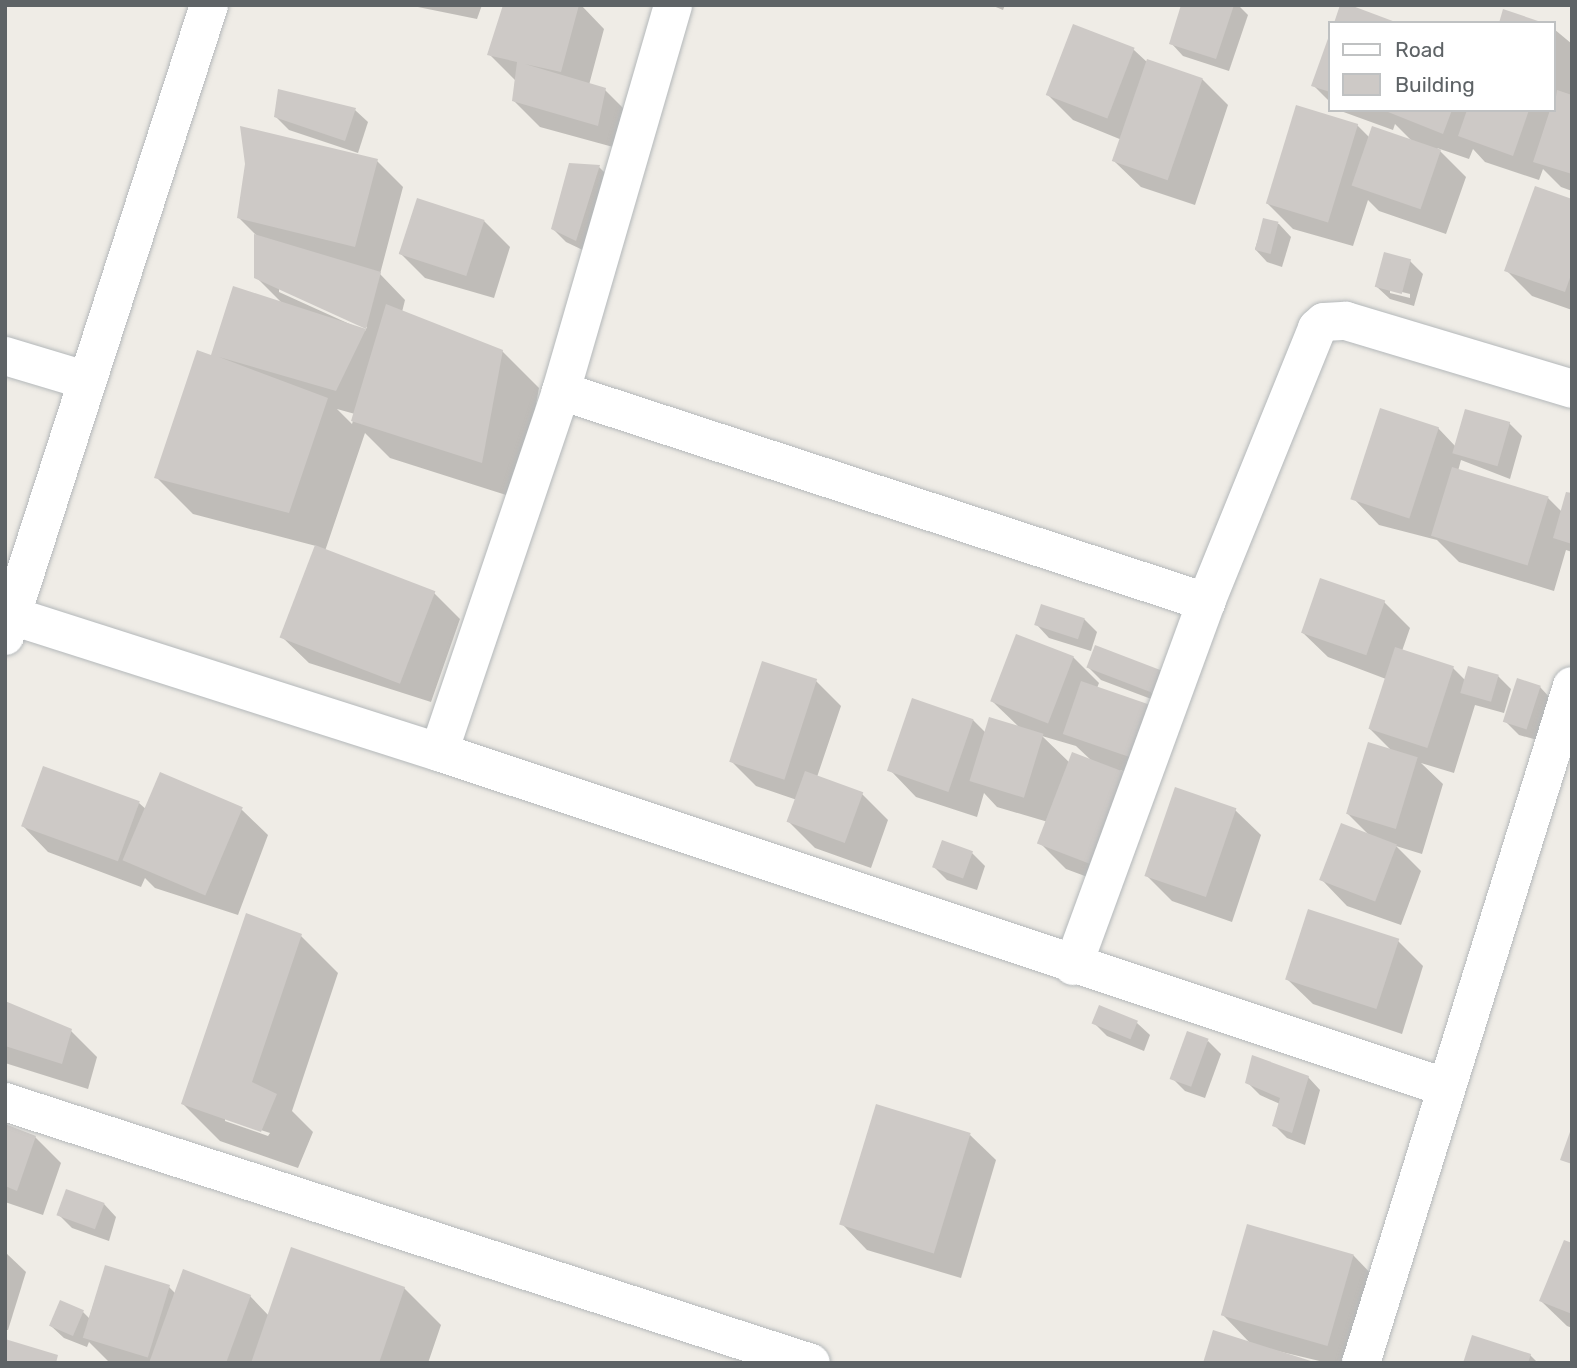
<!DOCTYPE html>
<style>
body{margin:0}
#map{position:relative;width:1577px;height:1368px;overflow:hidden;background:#efece6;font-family:Rubik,sans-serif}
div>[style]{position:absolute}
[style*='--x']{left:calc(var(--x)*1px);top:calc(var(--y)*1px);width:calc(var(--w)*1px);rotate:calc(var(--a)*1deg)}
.shadow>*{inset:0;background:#0003}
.building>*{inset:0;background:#cdc9c6;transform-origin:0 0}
.roads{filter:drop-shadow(0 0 2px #b4b8ba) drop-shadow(0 0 2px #b4b8ba)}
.street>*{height:38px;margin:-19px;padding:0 19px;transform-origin:19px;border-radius:19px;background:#fff}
span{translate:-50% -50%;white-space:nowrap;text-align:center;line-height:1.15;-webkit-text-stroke:5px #fff;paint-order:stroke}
.frame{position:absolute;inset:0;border:7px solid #5e6366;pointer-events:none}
.legend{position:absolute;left:1328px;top:21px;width:228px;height:91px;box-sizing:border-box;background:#fff;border:2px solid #bfc1c2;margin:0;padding:9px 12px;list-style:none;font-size:21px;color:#5e6366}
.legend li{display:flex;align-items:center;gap:14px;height:35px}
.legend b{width:35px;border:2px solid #bfc1c2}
</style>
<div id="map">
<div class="shadow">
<div style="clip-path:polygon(408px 5px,482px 5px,477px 19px)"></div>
<div style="clip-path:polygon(505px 5px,581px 5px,604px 29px,589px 85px,605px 90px,631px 116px,624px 150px,540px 127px,514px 101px,515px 80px,489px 54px)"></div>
<div style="clip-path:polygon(991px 5px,1005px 5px,1003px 10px)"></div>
<div style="clip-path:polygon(1183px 5px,1238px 5px,1248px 15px,1229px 71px,1183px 56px,1171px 43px)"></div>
<div style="clip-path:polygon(1074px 26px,1134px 50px,1148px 63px,1202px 79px,1228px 105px,1195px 205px,1141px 187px,1115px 162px,1122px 140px,1073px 120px,1047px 94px)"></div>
<div style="clip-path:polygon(1554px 29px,1572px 44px,1572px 191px,1561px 187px,1543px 169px,1539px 180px,1485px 162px,1473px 149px,1469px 159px,1437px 148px,1466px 177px,1446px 234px,1379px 211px,1368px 200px,1353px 246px,1293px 229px,1267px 203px,1357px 125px,1370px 138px,1413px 142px,1395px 124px,1393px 130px,1338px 110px,1554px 110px)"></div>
<div style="clip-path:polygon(1330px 38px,1330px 102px,1313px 85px)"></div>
<div style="clip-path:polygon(355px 110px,368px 122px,358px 153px,289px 130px,276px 117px)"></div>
<div style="clip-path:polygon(evenodd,377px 161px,403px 187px,380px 274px,405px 300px,402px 312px,502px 351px,539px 388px,519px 499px,390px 458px,365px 433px,325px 551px,434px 593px,460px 619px,431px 702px,309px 663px,283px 638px,316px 546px,193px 514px,156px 477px,218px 360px,213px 355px,282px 303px,256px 277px,256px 235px,239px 218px,377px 161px,279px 288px,367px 327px,365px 331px,279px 292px,279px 288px,377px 161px,337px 409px,355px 414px,352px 424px,337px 409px)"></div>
<div style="clip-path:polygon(599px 167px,611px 179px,589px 253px,566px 242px,553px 229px)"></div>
<div style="clip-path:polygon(1572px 201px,1572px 310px,1532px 296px,1506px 270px)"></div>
<div style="clip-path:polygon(1264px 220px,1279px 224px,1291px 237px,1282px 267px,1267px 262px,1255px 249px)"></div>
<div style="clip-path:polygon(484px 221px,510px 247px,494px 298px,425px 278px,399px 252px)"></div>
<div style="clip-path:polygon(evenodd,1410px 261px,1423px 274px,1414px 306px,1390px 299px,1377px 287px,1410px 261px,1390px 289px,1410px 294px,1410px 298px,1390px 293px,1390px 289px)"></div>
<div style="clip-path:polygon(1509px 423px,1522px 436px,1510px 479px,1461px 460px,1458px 471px,1548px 498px,1562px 512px,1572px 495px,1572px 552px,1566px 550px,1554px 591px,1459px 562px,1437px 540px,1379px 525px,1354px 499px,1438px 428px,1456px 447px)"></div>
<div style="clip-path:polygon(1384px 602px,1410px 628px,1402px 651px,1453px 668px,1466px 681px,1498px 676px,1511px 689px,1504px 713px,1475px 705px,1454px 773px,1421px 763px,1443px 784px,1422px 854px,1396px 846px,1421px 871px,1401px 925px,1347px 906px,1322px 880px,1370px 836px,1347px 813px,1393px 752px,1370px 729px,1386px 679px,1328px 657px,1302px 632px)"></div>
<div style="clip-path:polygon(1084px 619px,1097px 632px,1091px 651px,1049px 638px,1037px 625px)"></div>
<div style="clip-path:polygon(1096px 647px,1167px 705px,1101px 680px,1088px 667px)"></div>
<div style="clip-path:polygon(evenodd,1073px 657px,1099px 683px,1097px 688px,1156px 783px,1120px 770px,1151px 800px,1117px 888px,1066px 869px,1040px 843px,1048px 822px,997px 807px,984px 793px,977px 817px,916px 797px,891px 771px,973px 720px,986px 733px,1020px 728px,993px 702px,1073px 657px,1042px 736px,1076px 746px,1093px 762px,1070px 763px,1042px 736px)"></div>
<div style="clip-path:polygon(816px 681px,841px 706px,817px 777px,862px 794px,888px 820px,871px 868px,815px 848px,789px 822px,797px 800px,756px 786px,730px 760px)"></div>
<div style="clip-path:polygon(1540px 687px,1552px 700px,1541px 741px,1519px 735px,1506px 722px)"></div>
<div style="clip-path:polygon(44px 768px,139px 803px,148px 811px,242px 810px,268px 835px,238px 915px,155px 888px,145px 878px,141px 887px,48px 852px,23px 826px)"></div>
<div style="clip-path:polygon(1235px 810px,1261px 835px,1232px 922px,1172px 901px,1147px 876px)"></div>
<div style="clip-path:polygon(943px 842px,972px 853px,985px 866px,977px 890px,947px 880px,934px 867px)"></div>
<div style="clip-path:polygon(evenodd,301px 936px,338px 973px,292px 1111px,313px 1132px,298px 1168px,220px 1141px,183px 1104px,301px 936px,225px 1118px,270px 1133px,268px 1136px,225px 1121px,225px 1118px)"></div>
<div style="clip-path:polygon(1398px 941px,1423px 966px,1402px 1034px,1313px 1004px,1287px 979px)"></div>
<div style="clip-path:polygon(5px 1003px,71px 1031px,97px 1057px,88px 1089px,5px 1063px)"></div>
<div style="clip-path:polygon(1094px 1023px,1137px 1023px,1150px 1035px,1144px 1051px,1107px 1036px)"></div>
<div style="clip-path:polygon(1208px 1041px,1221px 1054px,1205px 1098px,1185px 1091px,1172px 1078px)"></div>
<div style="clip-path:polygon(1308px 1077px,1320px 1090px,1305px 1145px,1287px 1138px,1274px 1125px,1280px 1104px,1260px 1095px,1247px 1082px)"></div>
<div style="clip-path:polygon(5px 1126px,35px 1137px,61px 1163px,43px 1215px,5px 1202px)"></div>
<div style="clip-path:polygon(970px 1135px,996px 1160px,961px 1278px,867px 1250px,842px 1224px)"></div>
<div style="clip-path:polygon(104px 1204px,116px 1217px,109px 1241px,72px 1228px,59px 1215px)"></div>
<div style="clip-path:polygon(5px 1252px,26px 1272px,8px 1330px,5px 1330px)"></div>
<div style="clip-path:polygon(1353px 1255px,1378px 1281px,1356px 1363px,1328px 1363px,1252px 1345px,1224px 1316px)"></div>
<div style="clip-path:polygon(106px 1267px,169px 1287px,176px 1294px,250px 1296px,269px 1316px,404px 1288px,441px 1325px,428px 1363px,110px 1363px,89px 1342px,87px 1347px,64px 1338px,51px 1326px,83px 1312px,89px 1318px)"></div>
<div style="clip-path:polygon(1541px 1301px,1570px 1311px,1572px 1328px,1567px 1326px)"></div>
<div style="clip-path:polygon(1530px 1355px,1538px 1363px,1465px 1363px)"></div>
</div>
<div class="building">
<div style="clip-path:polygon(503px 5px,579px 5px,561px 72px,525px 64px,606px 88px,598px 126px,512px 101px,517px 62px,487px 55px)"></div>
<div style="clip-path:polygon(1181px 5px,1234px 5px,1216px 59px,1169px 44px)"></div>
<div style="clip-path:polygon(1340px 5px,1350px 5px,1398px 23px,1334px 23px)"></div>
<div style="clip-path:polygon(1503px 9px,1541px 22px,1541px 23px,1499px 23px)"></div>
<div style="left:1073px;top:24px;width:66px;height:76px;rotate:21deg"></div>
<div style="clip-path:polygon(1330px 33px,1330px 92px,1311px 86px)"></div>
<div style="left:1147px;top:59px;width:59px;height:108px;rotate:19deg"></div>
<div style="clip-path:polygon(278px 89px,356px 108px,345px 141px,274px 117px)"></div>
<div style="clip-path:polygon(1557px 90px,1572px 95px,1572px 174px,1533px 162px,1550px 110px,1554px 110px)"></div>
<div style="left:1296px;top:105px;width:65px;height:103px;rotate:17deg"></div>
<div style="clip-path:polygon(1383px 110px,1452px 110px,1443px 134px)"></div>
<div style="clip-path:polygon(1467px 110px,1529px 110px,1513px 156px,1458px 136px)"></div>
<div style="clip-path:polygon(240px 126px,378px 159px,355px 247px,237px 218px,245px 164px)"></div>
<div style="left:1372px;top:126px;width:73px;height:63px;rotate:19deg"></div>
<div style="clip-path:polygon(569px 163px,600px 165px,576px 241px,551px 229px)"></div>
<div style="clip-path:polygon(1535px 186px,1572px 199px,1572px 272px,1565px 292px,1504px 271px)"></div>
<div style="left:417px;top:198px;width:71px;height:59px;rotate:18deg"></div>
<div style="left:1263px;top:218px;width:16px;height:33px;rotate:14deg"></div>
<div style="clip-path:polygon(254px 234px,381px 272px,366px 329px,254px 278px)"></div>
<div style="left:1384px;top:252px;width:28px;height:36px;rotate:15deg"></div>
<div style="clip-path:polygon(233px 286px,366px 329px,336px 391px,219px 357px,328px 398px,289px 513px,154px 478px,197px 350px,211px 355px)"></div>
<div style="clip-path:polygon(386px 304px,503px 350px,482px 463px,351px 421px)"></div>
<div style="left:1380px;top:408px;width:62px;height:96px;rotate:18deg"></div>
<div style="left:1465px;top:409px;width:47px;height:46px;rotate:16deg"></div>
<div style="left:1452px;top:467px;width:101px;height:72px;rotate:17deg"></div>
<div style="clip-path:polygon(1566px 492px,1572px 493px,1572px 544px,1553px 538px)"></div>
<div style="left:315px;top:545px;width:129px;height:99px;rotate:21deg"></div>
<div style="left:1320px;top:578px;width:69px;height:58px;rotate:19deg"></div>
<div style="left:1041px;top:604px;width:46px;height:22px;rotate:18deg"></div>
<div style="left:1016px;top:634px;width:62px;height:72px;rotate:21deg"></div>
<div style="left:1095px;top:645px;width:72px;height:24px;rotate:21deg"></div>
<div style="left:1395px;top:647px;width:62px;height:86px;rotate:18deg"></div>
<div style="left:762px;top:661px;width:58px;height:106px;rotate:18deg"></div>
<div style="left:1468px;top:666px;width:32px;height:28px;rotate:16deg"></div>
<div style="left:1517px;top:678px;width:25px;height:46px;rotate:18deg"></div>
<div style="left:1081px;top:681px;width:72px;height:56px;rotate:19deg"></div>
<div style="left:912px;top:698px;width:65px;height:77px;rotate:19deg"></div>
<div style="left:989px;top:717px;width:57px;height:67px;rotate:17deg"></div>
<div style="left:1368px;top:742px;width:52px;height:75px;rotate:17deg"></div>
<div style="left:1072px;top:752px;width:58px;height:98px;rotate:21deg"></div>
<div style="left:43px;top:766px;width:103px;height:64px;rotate:20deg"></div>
<div style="left:805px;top:771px;width:62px;height:54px;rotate:20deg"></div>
<div style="left:160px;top:772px;width:90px;height:96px;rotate:23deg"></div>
<div style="left:1175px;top:787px;width:65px;height:94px;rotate:19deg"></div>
<div style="left:1341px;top:823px;width:60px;height:61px;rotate:21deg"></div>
<div style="left:942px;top:840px;width:33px;height:29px;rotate:20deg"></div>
<div style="left:1308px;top:909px;width:96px;height:74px;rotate:18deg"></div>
<div style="clip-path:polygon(246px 913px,302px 934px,252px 1082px,277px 1094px,261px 1132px,181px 1104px)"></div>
<div style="clip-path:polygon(5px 1001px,72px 1029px,62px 1064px,5px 1046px)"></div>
<div style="left:1099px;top:1005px;width:42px;height:20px;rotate:22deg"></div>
<div style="left:1187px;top:1031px;width:23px;height:51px;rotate:20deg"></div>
<div style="clip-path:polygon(1252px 1055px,1309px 1076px,1292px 1133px,1272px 1126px,1280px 1098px,1245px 1083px)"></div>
<div style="left:876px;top:1104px;width:99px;height:126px;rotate:17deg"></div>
<div style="clip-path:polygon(5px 1124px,36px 1136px,17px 1191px,5px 1186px)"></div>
<div style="clip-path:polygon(1571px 1129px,1572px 1129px,1572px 1164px,1560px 1160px)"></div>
<div style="left:66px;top:1189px;width:41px;height:28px;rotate:20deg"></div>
<div style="left:1247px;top:1224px;width:111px;height:95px;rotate:16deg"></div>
<div style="clip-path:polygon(1564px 1240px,1572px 1243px,1572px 1314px,1539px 1301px)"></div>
<div style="clip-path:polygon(291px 1247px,405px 1287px,379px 1363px,251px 1363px)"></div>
<div style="left:105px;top:1265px;width:68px;height:76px;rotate:17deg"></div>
<div style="clip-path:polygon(183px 1269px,251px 1295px,226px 1363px,149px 1363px)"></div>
<div style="left:60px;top:1300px;width:26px;height:28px;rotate:23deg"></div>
<div style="clip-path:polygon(1213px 1330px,1314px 1362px,1314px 1363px,1203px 1363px)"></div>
<div style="clip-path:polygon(1472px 1335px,1531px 1354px,1528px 1363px,1463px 1363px)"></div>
<div style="clip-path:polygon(5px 1339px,58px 1355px,56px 1363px,5px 1363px)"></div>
</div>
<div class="roads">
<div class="street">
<div style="--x:5;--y:356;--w:84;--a:16.7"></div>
<div style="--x:561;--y:391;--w:679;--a:18.11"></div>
<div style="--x:12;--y:616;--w:448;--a:17.7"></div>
<div style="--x:439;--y:752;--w:1060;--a:18.42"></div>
<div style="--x:5;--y:636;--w:663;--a:-72.08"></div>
<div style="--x:439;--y:752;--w:381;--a:-71.3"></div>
<div style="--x:561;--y:391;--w:402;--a:-73.8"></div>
<div style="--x:1073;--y:966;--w:388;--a:-69.9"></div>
<div style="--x:1206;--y:602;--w:296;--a:-67.9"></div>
<div style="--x:1317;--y:328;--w:9;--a:-41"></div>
<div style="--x:1324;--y:322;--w:22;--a:-3"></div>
<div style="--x:1346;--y:321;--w:236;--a:16.7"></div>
<div style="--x:5;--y:1102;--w:847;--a:17.94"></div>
<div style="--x:1361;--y:1363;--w:709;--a:-72.69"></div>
</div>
</div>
<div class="frame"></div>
<ul class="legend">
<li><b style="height:9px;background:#fff"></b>Road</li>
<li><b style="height:19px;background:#cdc9c6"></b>Building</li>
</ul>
</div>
